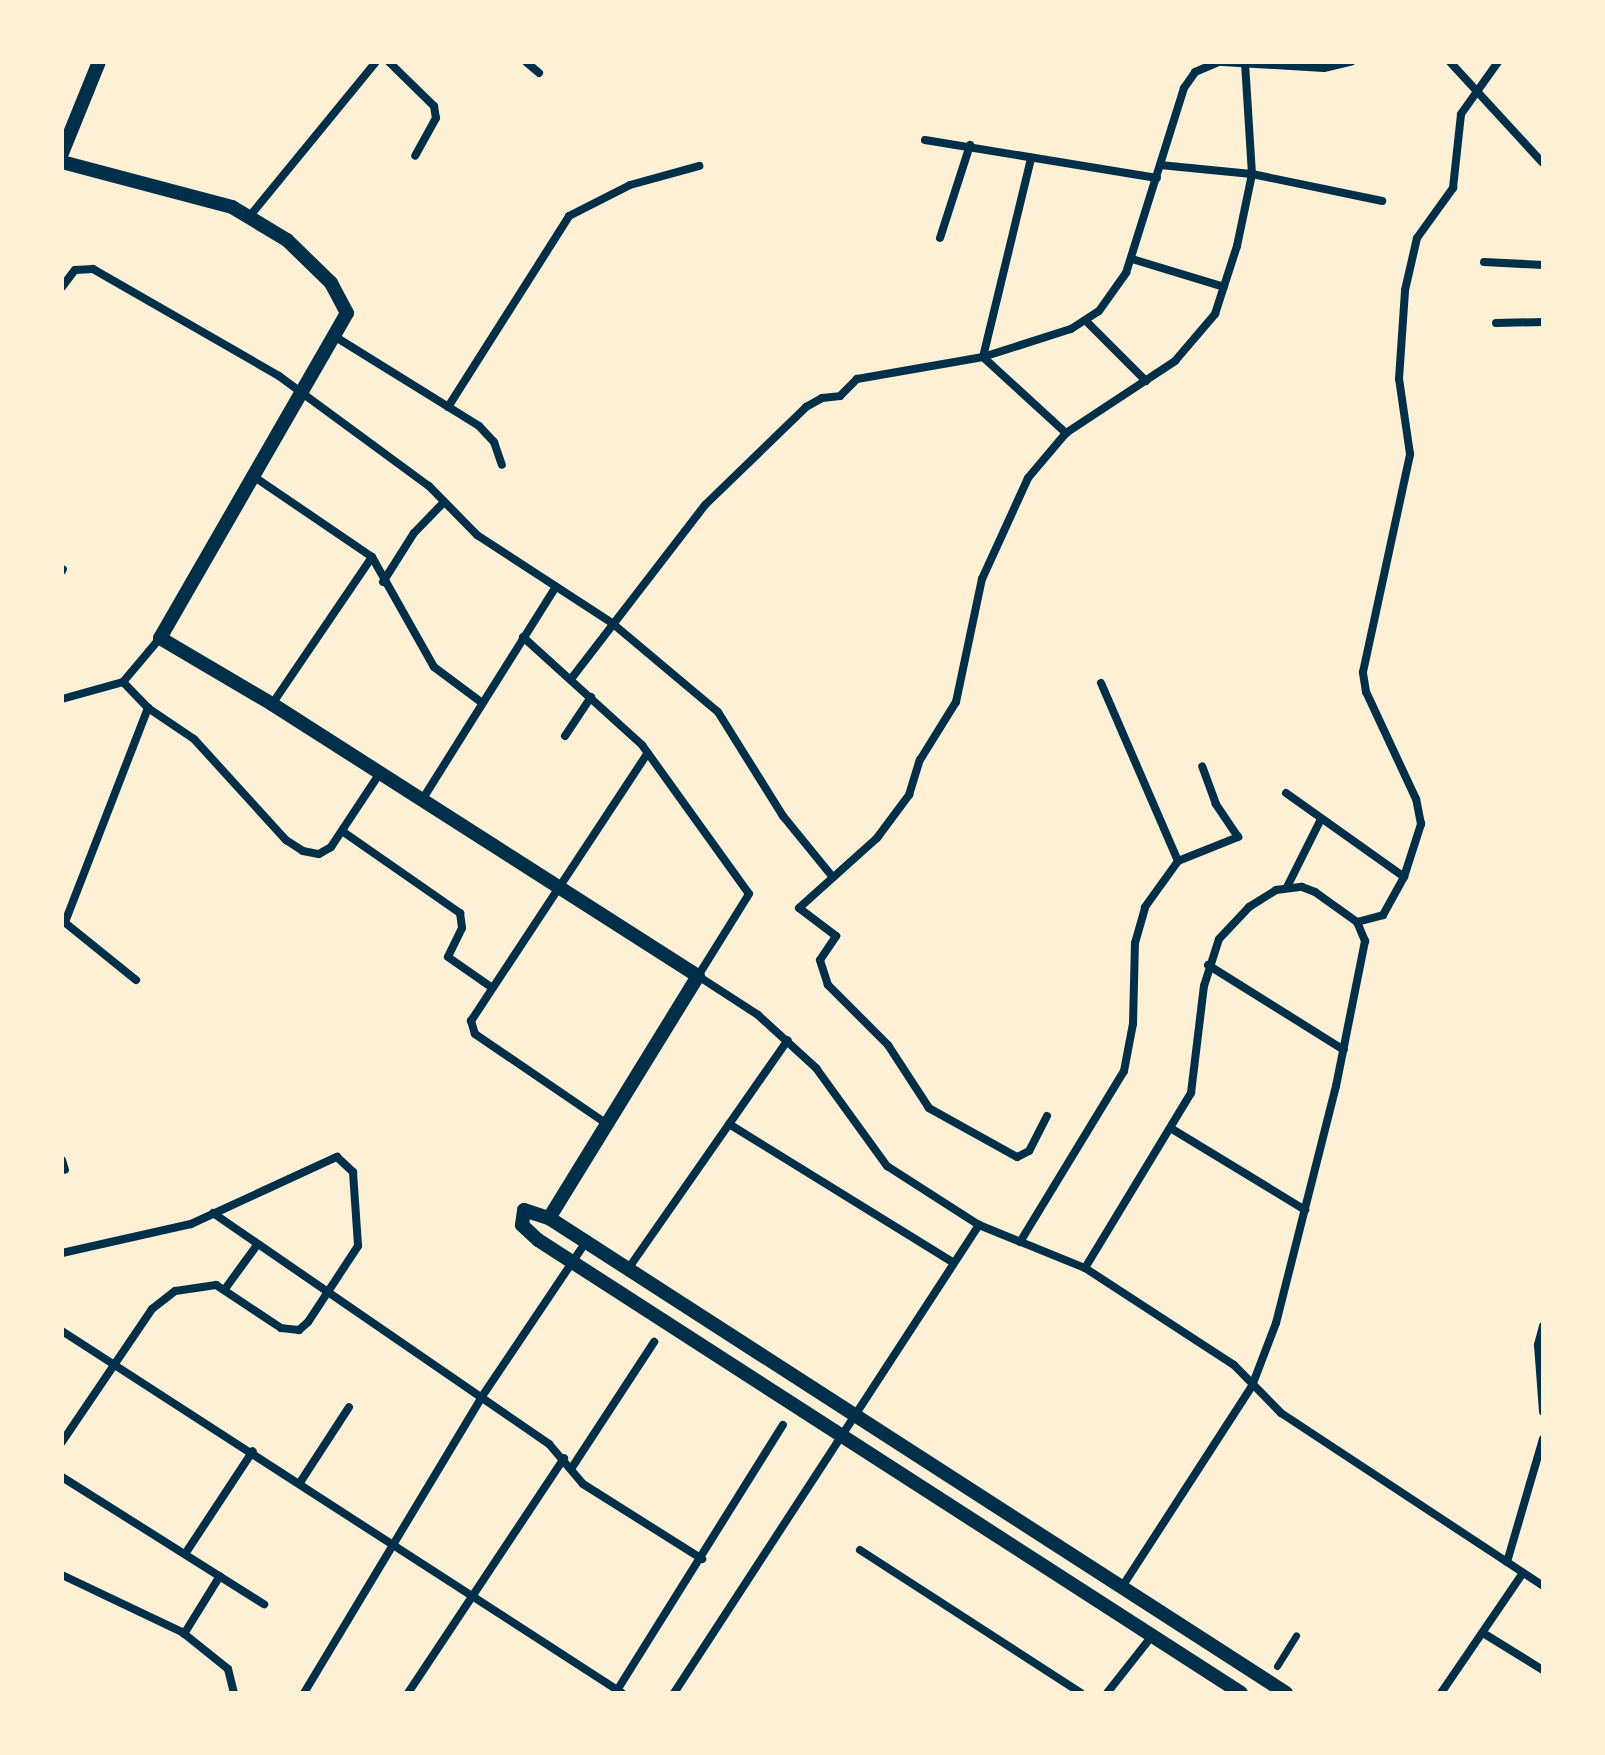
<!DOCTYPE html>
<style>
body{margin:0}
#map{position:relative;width:1605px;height:1755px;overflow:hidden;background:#fdf0d5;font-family:Roboto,sans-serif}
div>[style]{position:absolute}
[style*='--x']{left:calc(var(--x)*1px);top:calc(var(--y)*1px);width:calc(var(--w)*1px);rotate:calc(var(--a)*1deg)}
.pedestrian>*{height:7px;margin:-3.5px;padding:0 3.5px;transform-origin:3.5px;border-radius:3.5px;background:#003049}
.minor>*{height:8px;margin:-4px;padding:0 4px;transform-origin:4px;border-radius:4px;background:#003049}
.tertiary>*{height:14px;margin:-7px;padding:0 7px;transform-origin:7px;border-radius:7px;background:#003049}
span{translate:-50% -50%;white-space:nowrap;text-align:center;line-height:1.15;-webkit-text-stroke:8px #fdf0d5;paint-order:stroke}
.frame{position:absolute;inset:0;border:64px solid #fdf0d5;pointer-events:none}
</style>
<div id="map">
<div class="pedestrian">
<div style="--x:1277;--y:1666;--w:36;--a:-58"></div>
</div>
<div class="minor">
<div style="--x:389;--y:62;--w:63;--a:44.4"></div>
<div style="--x:434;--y:106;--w:12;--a:81"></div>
<div style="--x:436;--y:118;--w:43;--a:118.9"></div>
<div style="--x:526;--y:62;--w:17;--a:40"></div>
<div style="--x:1222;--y:62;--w:102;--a:3.4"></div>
<div style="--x:1324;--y:68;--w:28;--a:-13"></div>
<div style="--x:1450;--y:62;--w:137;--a:47.4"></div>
<div style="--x:925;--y:140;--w:235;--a:9.3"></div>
<div style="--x:1160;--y:165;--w:92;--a:5.6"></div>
<div style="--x:1252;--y:174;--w:133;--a:11.7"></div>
<div style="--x:249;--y:217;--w:200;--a:-50.7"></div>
<div style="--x:940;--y:238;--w:98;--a:-72.1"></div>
<div style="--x:1132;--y:259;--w:96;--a:16.9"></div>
<div style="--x:1484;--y:262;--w:59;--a:2.9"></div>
<div style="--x:62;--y:287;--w:21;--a:-53"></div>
<div style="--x:75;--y:270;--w:18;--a:-3"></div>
<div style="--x:93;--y:269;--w:215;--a:29.9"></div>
<div style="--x:279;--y:376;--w:186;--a:36.3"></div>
<div style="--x:429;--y:486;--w:69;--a:45.6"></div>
<div style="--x:477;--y:535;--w:161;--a:33.1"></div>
<div style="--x:612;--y:623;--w:138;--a:40"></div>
<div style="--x:718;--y:712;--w:123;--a:58"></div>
<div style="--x:783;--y:816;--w:77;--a:50.8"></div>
<div style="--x:1086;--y:321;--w:85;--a:45"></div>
<div style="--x:1496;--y:323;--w:47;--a:-1.2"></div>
<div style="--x:334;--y:336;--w:171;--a:31.8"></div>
<div style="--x:479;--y:426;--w:22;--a:47"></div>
<div style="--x:494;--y:442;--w:24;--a:71"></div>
<div style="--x:983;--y:357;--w:205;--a:-76.4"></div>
<div style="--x:983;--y:357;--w:113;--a:42.5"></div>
<div style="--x:448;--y:407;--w:226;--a:-57.6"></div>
<div style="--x:569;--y:216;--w:68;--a:-26.9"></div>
<div style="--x:630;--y:185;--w:72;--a:-15.4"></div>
<div style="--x:253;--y:476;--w:144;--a:34.2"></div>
<div style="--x:372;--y:557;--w:178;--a:124.2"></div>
<div style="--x:372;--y:557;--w:126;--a:60.6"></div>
<div style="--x:434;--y:667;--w:59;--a:36.7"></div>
<div style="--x:62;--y:571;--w:2;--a:-63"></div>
<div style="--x:383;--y:582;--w:58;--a:-57.7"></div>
<div style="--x:414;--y:533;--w:43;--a:-45.9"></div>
<div style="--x:523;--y:637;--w:161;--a:42.2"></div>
<div style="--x:642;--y:745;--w:183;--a:54.3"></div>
<div style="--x:749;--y:894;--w:97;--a:121.9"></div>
<div style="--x:698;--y:976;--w:72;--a:33"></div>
<div style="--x:758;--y:1015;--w:79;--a:42.4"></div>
<div style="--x:816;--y:1068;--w:121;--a:54.1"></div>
<div style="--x:887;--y:1166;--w:109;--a:32.7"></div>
<div style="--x:979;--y:1225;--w:114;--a:22.1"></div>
<div style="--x:1085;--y:1268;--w:178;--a:33.1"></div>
<div style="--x:1234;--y:1365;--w:67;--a:45.6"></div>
<div style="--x:1281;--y:1413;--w:314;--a:33.4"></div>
<div style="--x:571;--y:679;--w:220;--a:-52.4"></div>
<div style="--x:705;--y:505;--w:141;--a:-44.1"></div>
<div style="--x:806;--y:407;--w:18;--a:-29"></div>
<div style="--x:822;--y:398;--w:18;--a:-6"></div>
<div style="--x:840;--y:396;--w:24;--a:-45"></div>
<div style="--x:857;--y:379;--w:128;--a:-9.9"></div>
<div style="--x:983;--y:357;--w:92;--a:-17.7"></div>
<div style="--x:1071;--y:329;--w:33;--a:-33"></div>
<div style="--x:1099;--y:311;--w:47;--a:-54.6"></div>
<div style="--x:1126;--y:273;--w:194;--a:-72.6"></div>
<div style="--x:1184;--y:88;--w:19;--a:-55"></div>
<div style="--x:1195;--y:72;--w:25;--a:-23"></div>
<div style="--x:123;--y:682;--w:36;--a:46"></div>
<div style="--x:148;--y:708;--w:55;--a:34"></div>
<div style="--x:194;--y:739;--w:137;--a:47.7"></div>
<div style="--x:286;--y:840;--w:20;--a:33"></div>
<div style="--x:303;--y:851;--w:16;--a:11"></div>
<div style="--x:319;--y:854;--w:14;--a:-30"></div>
<div style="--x:331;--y:847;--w:89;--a:-56.5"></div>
<div style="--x:1101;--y:683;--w:194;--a:66.6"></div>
<div style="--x:62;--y:699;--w:63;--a:-15.6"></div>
<div style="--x:123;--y:682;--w:57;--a:-49.9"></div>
<div style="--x:565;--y:736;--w:47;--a:-56.3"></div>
<div style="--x:1286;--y:793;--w:145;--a:35.4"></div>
<div style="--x:422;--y:800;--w:252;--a:-57.9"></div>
<div style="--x:342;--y:831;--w:144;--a:34.8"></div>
<div style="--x:460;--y:913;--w:15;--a:82"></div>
<div style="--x:462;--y:928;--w:32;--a:116"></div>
<div style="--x:448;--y:957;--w:52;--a:34.9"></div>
<div style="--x:1287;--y:887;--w:76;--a:-63.4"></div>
<div style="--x:63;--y:921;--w:94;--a:38.9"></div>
<div style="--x:65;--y:922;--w:230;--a:-68.8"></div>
<div style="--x:1357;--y:922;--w:27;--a:-15"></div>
<div style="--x:1383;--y:915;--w:43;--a:-61.1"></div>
<div style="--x:1404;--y:877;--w:56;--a:-72.2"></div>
<div style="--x:1421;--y:824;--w:25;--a:-101"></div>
<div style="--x:1416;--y:799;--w:118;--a:-115"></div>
<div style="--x:1366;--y:692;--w:20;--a:-99"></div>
<div style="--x:1363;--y:672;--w:223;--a:-77.8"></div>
<div style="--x:1410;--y:454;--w:76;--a:-98.3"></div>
<div style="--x:1399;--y:379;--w:89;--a:-86.1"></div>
<div style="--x:1405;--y:290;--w:53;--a:-77"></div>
<div style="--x:1417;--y:238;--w:62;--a:-54.2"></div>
<div style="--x:1453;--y:188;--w:74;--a:-83.8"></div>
<div style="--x:1461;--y:114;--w:64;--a:-54.6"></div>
<div style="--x:1208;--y:965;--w:160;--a:32"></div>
<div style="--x:1047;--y:1116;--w:39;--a:117"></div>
<div style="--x:1029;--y:1151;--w:13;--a:153"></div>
<div style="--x:1017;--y:1157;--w:101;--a:-150.9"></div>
<div style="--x:929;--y:1108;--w:75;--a:-123.1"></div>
<div style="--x:888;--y:1045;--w:85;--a:-135"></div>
<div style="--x:828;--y:985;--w:26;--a:-108"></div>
<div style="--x:820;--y:960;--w:29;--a:-56"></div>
<div style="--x:836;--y:936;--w:46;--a:-142.9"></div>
<div style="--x:799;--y:908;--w:105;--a:-41.9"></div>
<div style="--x:877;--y:838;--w:54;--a:-53.3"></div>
<div style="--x:909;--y:795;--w:37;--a:-73"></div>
<div style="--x:920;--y:760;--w:68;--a:-58.2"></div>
<div style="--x:956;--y:702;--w:126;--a:-78.1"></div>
<div style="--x:982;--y:579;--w:111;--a:-65.5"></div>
<div style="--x:1028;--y:478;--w:59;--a:-49.8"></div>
<div style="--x:1066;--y:433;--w:131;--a:-33.4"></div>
<div style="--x:1175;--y:361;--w:62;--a:-49.6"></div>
<div style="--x:1215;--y:314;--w:71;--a:-72.1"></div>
<div style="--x:1237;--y:246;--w:74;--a:-78.2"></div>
<div style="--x:1252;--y:174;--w:112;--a:-93.6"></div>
<div style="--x:607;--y:1124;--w:160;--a:-145.7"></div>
<div style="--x:475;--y:1034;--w:14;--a:-107"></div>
<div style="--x:471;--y:1021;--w:321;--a:-56.6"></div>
<div style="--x:729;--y:1124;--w:264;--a:31.7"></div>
<div style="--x:1172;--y:1129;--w:156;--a:31.3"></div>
<div style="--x:62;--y:1160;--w:10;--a:73"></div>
<div style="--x:213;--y:1213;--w:408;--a:34.5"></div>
<div style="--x:549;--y:1444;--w:52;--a:49.6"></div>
<div style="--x:583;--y:1484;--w:141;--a:32.2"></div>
<div style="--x:1020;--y:1242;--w:200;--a:-58.7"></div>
<div style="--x:1124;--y:1071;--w:48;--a:-79.2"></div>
<div style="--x:1133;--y:1024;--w:81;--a:-88.6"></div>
<div style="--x:1135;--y:943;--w:37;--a:-74"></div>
<div style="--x:1145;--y:907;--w:57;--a:-54.3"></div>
<div style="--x:1178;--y:861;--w:65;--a:-21.8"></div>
<div style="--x:1238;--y:837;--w:40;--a:-124"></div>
<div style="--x:1216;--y:804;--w:40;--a:-110.2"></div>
<div style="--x:62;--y:1253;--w:132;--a:-12.7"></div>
<div style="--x:191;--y:1224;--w:161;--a:-24.7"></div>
<div style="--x:337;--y:1157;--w:22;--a:43"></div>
<div style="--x:353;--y:1172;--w:74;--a:86.1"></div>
<div style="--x:358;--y:1246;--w:91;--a:123.3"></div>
<div style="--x:308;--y:1322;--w:12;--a:138"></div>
<div style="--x:299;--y:1330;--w:18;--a:-174"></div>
<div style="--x:281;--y:1328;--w:78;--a:-146.5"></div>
<div style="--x:216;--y:1285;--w:41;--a:171.7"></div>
<div style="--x:175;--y:1291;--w:29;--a:142"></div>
<div style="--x:152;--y:1309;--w:161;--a:124.1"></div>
<div style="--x:1085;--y:1268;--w:205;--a:-58.8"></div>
<div style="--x:1191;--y:1093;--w:108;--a:-83.1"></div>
<div style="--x:1204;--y:986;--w:49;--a:-72.3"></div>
<div style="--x:1219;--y:939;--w:44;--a:-46.8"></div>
<div style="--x:1249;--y:907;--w:32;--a:-32"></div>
<div style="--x:1276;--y:890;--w:26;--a:-7"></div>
<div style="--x:1302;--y:887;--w:14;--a:21"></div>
<div style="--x:1315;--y:892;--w:52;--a:35.5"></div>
<div style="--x:1357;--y:922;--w:21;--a:67"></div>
<div style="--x:1365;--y:941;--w:148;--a:101.3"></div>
<div style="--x:1336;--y:1086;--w:244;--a:104.2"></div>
<div style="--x:1276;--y:1323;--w:67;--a:110.9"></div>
<div style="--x:1252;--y:1386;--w:239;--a:122.9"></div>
<div style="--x:628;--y:1269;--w:279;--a:-55.1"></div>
<div style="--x:225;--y:1289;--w:54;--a:-54"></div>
<div style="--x:1543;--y:1326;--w:20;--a:105"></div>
<div style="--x:1538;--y:1345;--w:67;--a:85.7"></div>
<div style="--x:62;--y:1331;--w:667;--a:32.88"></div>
<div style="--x:571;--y:1469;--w:152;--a:-56.8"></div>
<div style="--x:62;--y:1477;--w:239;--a:32.2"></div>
<div style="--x:301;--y:1481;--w:88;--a:-57"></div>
<div style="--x:860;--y:1550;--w:263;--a:32.9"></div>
<div style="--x:185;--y:1554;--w:123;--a:-56.6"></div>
<div style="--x:1507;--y:1562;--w:128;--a:-73.7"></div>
<div style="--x:62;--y:1575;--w:133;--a:25.4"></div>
<div style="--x:182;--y:1632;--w:59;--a:38.8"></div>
<div style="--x:228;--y:1669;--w:25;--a:76"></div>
<div style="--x:1483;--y:1633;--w:70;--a:31.7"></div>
<div style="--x:184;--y:1634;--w:68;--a:-58.2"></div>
<div style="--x:616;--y:1692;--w:315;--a:-58"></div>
<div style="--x:304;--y:1693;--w:344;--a:-59"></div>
<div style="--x:481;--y:1398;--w:188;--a:-56.1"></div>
<div style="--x:408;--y:1693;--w:282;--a:-56.4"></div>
<div style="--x:674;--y:1693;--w:559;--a:-56.91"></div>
<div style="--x:1107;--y:1693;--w:71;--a:-51.8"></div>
<div style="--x:1441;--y:1693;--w:145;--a:-55.7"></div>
</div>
<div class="tertiary">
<div style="--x:62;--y:153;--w:98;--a:-67.9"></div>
<div style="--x:62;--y:162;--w:176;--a:14.8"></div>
<div style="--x:232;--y:207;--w:64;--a:31"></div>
<div style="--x:287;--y:240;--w:62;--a:44.3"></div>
<div style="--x:331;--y:283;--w:34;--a:62"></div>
<div style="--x:347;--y:313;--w:375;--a:119.9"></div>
<div style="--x:160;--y:638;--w:130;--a:30.5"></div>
<div style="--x:272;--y:704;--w:505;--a:32.56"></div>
<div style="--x:698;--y:976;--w:284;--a:121.6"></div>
<div style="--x:1241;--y:1693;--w:836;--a:-147.2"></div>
<div style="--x:538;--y:1240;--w:22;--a:-137"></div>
<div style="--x:522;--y:1225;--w:15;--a:-82"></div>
<div style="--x:524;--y:1210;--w:26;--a:18"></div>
<div style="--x:549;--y:1218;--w:877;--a:32.8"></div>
</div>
<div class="frame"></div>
</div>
